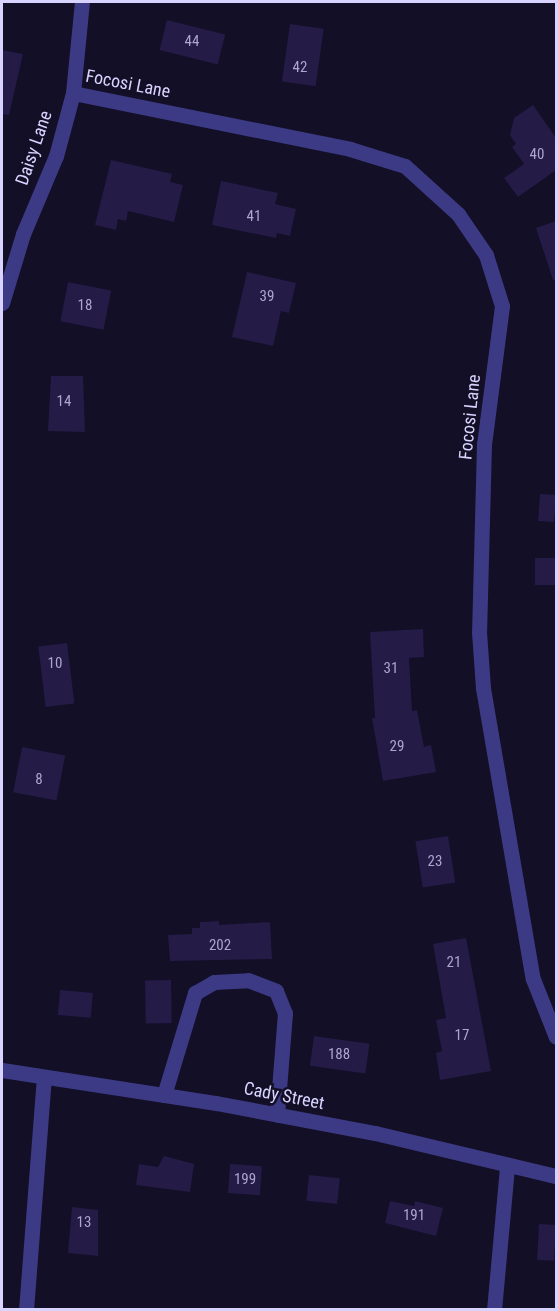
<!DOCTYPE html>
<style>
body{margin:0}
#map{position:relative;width:558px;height:1311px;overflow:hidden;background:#130f26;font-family:"Roboto Condensed",sans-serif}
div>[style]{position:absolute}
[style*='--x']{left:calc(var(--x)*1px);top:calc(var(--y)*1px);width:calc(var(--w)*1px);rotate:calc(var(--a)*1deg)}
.building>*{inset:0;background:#241b47;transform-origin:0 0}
.minor>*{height:15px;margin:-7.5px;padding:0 7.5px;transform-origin:7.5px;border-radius:7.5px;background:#3d3a85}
span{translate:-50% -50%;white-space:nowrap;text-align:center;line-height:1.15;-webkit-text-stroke:5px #130f26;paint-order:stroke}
.number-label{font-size:15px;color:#aca6d1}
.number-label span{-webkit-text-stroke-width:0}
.street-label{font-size:18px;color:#d9d4ff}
.frame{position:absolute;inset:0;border:3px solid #d9d4ff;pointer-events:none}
</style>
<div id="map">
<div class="building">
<div style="left:167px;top:20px;width:60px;height:31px;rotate:14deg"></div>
<div style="left:290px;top:24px;width:34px;height:58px;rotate:8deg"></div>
<div style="clip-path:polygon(2px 50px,23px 54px,9px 115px,2px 114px)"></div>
<div style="clip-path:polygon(533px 105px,556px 138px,556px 170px,518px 197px,504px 178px,524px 164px,512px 147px,516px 144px,510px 135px,514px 118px)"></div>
<div style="clip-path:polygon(111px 160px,172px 174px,170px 182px,183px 185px,174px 222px,128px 211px,126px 221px,118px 219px,116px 230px,95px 225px)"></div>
<div style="clip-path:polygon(221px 181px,278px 193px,275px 204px,296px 209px,290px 236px,277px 233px,276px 238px,212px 225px)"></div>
<div style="clip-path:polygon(556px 221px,556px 280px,553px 280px,536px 228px)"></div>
<div style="clip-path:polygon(247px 272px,296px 283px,289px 313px,281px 311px,273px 346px,232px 337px)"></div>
<div style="left:68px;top:282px;width:44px;height:40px;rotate:11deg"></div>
<div style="clip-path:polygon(51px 376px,83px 376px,85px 432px,48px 431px)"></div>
<div style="left:540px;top:494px;width:16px;height:27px;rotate:4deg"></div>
<div style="left:556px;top:558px;width:27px;height:21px;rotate:90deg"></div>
<div style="clip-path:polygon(423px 629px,424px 657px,409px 658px,412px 711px,417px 710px,424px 747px,431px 745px,436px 772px,383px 781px,372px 718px,375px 718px,370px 632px)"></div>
<div style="left:67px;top:643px;width:61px;height:29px;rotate:83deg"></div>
<div style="left:22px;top:747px;width:44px;height:46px;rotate:11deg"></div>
<div style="left:448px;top:836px;width:47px;height:33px;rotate:81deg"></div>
<div style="clip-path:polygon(219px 921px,219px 925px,270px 922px,272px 959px,170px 961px,168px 935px,192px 934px,192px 928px,200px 928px,200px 922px)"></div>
<div style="clip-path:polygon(466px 938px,491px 1071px,440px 1080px,436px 1053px,442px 1051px,436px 1020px,446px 1018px,433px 944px)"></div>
<div style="left:171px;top:980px;width:43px;height:26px;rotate:89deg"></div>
<div style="left:60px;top:990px;width:33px;height:25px;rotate:5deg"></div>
<div style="left:314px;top:1036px;width:56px;height:30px;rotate:8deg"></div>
<div style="clip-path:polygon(164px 1156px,194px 1164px,190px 1192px,136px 1185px,139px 1164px,158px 1167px)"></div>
<div style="left:230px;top:1164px;width:32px;height:29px;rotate:4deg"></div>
<div style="left:309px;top:1175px;width:31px;height:26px;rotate:6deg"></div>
<div style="clip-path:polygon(390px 1201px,414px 1206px,415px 1201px,443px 1208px,436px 1236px,385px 1223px)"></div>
<div style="clip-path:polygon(72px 1207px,98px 1210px,98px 1256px,68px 1253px)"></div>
<div style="left:539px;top:1224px;width:17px;height:36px;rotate:3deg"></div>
</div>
<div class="minor">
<div style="--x:73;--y:93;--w:283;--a:11.4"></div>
<div style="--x:350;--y:149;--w:58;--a:17.2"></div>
<div style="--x:405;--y:166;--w:72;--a:42.2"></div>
<div style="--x:458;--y:214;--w:50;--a:55.7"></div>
<div style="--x:486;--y:255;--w:53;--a:72.6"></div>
<div style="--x:502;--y:306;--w:139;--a:97.4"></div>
<div style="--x:484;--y:444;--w:188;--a:91.5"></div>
<div style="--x:479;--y:632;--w:56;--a:85.9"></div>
<div style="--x:483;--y:688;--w:295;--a:80.3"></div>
<div style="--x:533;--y:979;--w:62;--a:68.4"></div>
<div style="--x:2;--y:303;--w:72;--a:-73.1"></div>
<div style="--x:23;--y:234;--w:85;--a:-67.1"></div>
<div style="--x:56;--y:156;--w:65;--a:-74.9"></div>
<div style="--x:73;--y:93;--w:91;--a:-84.4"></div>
<div style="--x:2;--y:1070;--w:217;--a:8.8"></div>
<div style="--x:216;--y:1103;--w:162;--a:10.7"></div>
<div style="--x:375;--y:1133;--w:186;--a:13.4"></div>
<div style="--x:164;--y:1095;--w:107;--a:-73.1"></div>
<div style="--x:195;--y:993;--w:22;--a:-30"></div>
<div style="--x:214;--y:982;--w:34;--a:-3"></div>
<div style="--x:248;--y:980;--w:30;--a:21"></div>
<div style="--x:276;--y:991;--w:24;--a:68"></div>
<div style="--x:285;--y:1013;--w:102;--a:94.5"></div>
<div style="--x:26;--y:1310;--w:233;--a:-85.6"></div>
<div style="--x:494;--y:1310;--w:145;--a:-84.8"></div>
</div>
<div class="number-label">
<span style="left:192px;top:42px">44</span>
<span style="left:300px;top:68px">42</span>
<span style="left:537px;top:155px">40</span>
<span style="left:254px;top:217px">41</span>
<span style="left:267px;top:297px">39</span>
<span style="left:85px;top:306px">18</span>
<span style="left:64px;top:402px">14</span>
<span style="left:55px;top:664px">10</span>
<span style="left:391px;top:669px">31</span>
<span style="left:397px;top:747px">29</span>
<span style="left:39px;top:780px">8</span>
<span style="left:435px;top:862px">23</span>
<span style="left:220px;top:946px">202</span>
<span style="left:454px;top:963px">21</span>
<span style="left:462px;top:1036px">17</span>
<span style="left:339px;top:1055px">188</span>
<span style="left:245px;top:1180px">199</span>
<span style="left:414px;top:1216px">191</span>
<span style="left:84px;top:1223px">13</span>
</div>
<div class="street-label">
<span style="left:128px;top:84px;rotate:11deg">Focosi Lane</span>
<span style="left:34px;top:148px;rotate:-71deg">Daisy Lane</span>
<span style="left:470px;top:417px;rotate:-84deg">Focosi Lane</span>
<span style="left:284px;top:1096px;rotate:11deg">Cady Street</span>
</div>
<div class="frame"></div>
</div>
